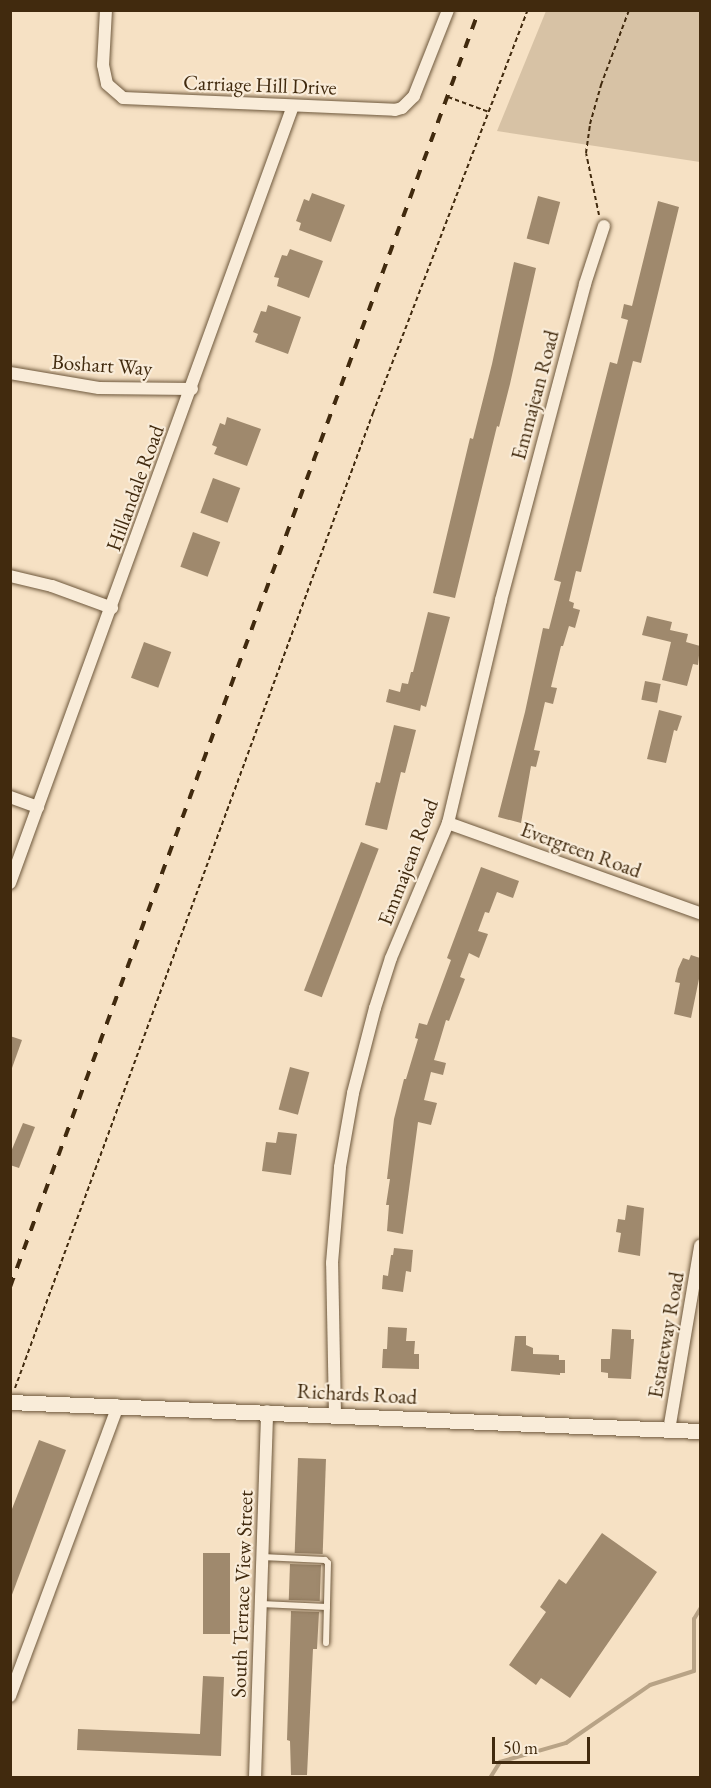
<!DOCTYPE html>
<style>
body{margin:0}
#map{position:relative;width:711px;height:1788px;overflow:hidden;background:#f6e1c4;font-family:"EB Garamond",serif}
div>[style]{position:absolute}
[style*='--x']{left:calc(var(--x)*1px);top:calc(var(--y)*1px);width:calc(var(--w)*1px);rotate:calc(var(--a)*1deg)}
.green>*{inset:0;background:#d7c2a5}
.stream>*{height:4px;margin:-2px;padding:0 2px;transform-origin:2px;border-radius:2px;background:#b8a386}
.building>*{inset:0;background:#9f896d;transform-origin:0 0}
.path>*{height:2px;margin-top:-1px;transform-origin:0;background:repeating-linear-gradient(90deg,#412a0e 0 4.5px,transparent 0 7.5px)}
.roads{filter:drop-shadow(0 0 2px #6e583c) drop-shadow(0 0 2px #6e583c)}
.service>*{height:6px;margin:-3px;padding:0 3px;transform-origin:3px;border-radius:3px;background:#f9ecd9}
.minor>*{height:12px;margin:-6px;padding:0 6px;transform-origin:6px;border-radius:6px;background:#f9ecd9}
.tertiary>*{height:15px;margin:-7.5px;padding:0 7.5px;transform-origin:7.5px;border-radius:7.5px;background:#f9ecd9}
.rail>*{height:4px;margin-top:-2px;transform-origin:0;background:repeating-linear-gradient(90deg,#412a0e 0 10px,transparent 0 20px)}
span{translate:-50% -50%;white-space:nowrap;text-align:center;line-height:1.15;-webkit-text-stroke:4.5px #f9ecd9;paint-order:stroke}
.street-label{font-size:21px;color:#412a0e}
.frame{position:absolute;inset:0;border:12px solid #412a0e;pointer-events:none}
.scale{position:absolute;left:492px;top:1737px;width:98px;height:27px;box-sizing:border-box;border:3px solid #412a0e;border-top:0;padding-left:8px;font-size:18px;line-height:21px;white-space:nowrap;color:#412a0e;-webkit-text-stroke:4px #f9ecd9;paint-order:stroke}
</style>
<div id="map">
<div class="green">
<div style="clip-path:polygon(546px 11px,700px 11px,700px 162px,497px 131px)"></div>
</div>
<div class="stream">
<div style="--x:490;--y:1778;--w:19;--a:-58"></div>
<div style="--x:500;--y:1762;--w:69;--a:-16.1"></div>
<div style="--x:566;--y:1743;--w:102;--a:-34.6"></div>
<div style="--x:650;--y:1685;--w:46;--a:-17.7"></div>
<div style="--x:694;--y:1671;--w:52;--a:-90"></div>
<div style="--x:694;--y:1619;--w:12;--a:-59"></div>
</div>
<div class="building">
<div style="clip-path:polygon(312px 193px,345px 205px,331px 242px,299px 230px,301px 223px,296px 221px,304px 199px,309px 201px)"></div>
<div style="left:538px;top:196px;width:23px;height:44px;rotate:15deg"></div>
<div style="clip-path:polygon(658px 201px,679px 207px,641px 363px,633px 361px,581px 572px,576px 571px,569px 601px,574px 603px,573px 608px,580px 610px,575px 628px,569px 626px,563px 646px,561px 646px,551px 687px,557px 688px,553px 704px,545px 702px,534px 750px,540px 751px,536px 767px,531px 766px,521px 823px,498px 817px,525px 712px,543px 628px,549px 629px,561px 582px,554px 580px,610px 362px,617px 364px,628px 320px,621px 318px,624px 304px,632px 306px)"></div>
<div style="clip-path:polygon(290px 249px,323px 261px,309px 298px,277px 286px,279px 278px,274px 277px,282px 255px,287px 256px)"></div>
<div style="clip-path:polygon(514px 262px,536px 268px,510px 384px,499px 427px,497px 426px,455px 598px,433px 593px,470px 438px,473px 439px,492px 364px)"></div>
<div style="clip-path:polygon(268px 305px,301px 317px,288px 354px,255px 342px,258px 334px,253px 332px,261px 311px,266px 312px)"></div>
<div style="clip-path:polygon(227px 417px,261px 429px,247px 466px,214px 454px,217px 447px,212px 445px,220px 423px,225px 425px)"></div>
<div style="left:213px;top:478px;width:29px;height:37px;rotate:20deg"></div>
<div style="left:193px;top:532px;width:29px;height:37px;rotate:20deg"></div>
<div style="clip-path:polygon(428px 612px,450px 617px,426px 707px,421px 705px,420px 711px,386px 702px,389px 689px,400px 692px,402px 683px,408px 684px,411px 672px,413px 672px)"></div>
<div style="clip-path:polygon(647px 616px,672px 622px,670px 630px,688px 634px,686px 642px,700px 646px,698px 665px,693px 664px,687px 686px,662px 680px,671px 642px,642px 635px)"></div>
<div style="left:144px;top:642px;width:29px;height:38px;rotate:20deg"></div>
<div style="left:645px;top:681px;width:16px;height:19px;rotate:11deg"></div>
<div style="clip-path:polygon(659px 710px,682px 716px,677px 731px,674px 730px,666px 763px,647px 759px)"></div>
<div style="clip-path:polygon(394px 725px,416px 730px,405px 773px,401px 772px,387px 830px,365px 825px,376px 782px,380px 783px)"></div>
<div style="left:361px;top:842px;width:19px;height:159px;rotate:21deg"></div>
<div style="clip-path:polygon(481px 867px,519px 881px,513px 898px,497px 892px,489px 913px,485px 912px,478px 931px,488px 934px,479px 958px,469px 953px,460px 977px,465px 979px,449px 1021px,446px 1020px,434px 1060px,446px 1063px,443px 1075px,431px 1072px,424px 1100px,437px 1103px,431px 1125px,418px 1122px,403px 1234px,387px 1231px,389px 1205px,386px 1205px,390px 1179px,387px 1179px,394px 1119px,404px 1079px,406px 1079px,418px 1039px,415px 1038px,419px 1023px,427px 1025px,451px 960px,447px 958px)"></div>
<div style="clip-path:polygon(691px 955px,700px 958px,700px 974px,691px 1018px,674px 1014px,680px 983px,675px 982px,678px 969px,683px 958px,689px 960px)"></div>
<div style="clip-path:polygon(10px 1036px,22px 1040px,12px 1068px,10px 1068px)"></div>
<div style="left:290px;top:1067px;width:20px;height:44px;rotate:15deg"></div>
<div style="clip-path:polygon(23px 1123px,35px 1127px,19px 1168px,10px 1165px,10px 1154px)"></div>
<div style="clip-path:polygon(278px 1132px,297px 1134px,291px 1175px,262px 1171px,266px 1142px,276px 1143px)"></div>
<div style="clip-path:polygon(627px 1205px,644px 1208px,640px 1256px,618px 1252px,621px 1233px,616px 1232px,618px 1219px,625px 1220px)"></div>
<div style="clip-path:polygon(394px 1248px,413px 1250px,411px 1272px,406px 1271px,403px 1292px,382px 1289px,383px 1275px,388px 1276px,391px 1255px,393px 1255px)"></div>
<div style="clip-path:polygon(388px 1327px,407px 1328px,406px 1341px,415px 1341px,414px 1354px,419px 1354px,419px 1369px,382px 1368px,383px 1349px,387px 1349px)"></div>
<div style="clip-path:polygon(612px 1329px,631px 1330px,631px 1339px,634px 1339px,631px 1379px,608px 1378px,608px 1373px,601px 1372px,601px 1359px,610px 1359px)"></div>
<div style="clip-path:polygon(515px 1336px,526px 1336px,526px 1345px,533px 1348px,533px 1354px,559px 1355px,559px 1360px,565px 1360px,565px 1373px,560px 1373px,560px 1375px,511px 1371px)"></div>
<div style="clip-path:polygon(39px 1440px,66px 1450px,10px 1600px,10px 1514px)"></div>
<div style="left:298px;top:1458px;width:28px;height:95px;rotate:2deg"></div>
<div style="clip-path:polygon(602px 1533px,657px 1572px,570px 1698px,541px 1678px,536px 1685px,509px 1665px,546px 1612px,540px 1607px,559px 1579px,566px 1584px)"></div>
<div style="left:203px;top:1553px;width:27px;height:81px"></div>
<div style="left:290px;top:1564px;width:31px;height:36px;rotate:2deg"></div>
<div style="clip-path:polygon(291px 1611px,319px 1612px,317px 1649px,313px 1649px,307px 1775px,291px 1775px,290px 1741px,287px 1740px)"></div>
<div style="clip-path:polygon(203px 1676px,224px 1677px,221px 1756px,77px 1750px,78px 1729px,200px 1734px)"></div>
</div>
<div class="path">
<div style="--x:448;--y:97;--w:44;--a:20.1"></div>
<div style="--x:599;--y:215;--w:63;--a:-101.8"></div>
<div style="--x:586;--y:153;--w:29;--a:-82"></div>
<div style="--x:590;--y:124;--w:41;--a:-74.2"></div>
<div style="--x:601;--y:85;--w:80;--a:-69.5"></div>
<div style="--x:15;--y:1388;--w:1039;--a:-69.84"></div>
<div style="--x:373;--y:413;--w:432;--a:-69"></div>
</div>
<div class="roads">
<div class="service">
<div style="--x:262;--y:1557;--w:63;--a:2.7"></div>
<div style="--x:325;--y:1560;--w:4;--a:45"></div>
<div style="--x:328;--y:1563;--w:80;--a:91.4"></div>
<div style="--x:261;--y:1604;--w:66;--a:2.6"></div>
</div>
<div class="minor">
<div style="--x:106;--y:10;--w:55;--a:93.1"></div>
<div style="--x:103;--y:65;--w:19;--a:78"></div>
<div style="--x:107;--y:84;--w:21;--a:41"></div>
<div style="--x:123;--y:98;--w:272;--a:2.5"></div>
<div style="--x:395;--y:110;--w:7;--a:-16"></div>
<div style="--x:402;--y:108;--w:17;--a:-45"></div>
<div style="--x:414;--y:96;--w:92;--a:-68.4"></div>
<div style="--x:10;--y:373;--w:90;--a:9.6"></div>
<div style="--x:99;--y:388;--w:93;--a:0.6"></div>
<div style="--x:10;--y:576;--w:43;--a:13.4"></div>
<div style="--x:52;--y:586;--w:64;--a:20.1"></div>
<div style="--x:10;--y:797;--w:30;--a:20"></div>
<div style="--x:448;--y:823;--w:268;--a:19.7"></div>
<div style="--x:10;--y:883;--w:827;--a:-69.99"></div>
<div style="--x:335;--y:1414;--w:151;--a:-91.1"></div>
<div style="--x:332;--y:1263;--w:96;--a:-85.2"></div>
<div style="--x:340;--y:1167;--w:75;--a:-80"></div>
<div style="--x:353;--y:1093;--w:88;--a:-75.5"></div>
<div style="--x:375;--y:1008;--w:52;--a:-72.3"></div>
<div style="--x:391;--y:958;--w:147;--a:-67.1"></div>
<div style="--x:448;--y:823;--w:229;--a:-76.6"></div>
<div style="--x:501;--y:600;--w:327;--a:-75.1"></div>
<div style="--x:585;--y:284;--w:61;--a:-71.9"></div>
<div style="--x:669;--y:1430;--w:187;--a:-80.4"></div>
<div style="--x:10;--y:1696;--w:310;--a:-69.6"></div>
<div style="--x:255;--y:1778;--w:367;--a:-88.1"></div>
</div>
<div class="tertiary">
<div style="--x:10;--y:1402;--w:691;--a:2.41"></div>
</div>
</div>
<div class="rail">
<div style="--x:10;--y:1287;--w:1360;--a:-69.83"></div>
</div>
<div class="street-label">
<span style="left:260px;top:85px;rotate:2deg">Carriage Hill Drive</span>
<span style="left:102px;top:365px;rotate:4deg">Boshart Way</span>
<span style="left:535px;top:395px;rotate:-75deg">Emmajean Road</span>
<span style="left:135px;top:488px;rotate:-70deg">Hillandale Road</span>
<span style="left:581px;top:850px;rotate:20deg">Evergreen Road</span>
<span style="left:408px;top:862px;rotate:-69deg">Emmajean Road</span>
<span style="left:666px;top:1335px;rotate:-80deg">Estateway Road</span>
<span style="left:357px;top:1394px;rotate:3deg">Richards Road</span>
<span style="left:242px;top:1594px;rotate:-88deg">South Terrace View Street</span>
</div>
<div class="frame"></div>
<div class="scale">50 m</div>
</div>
